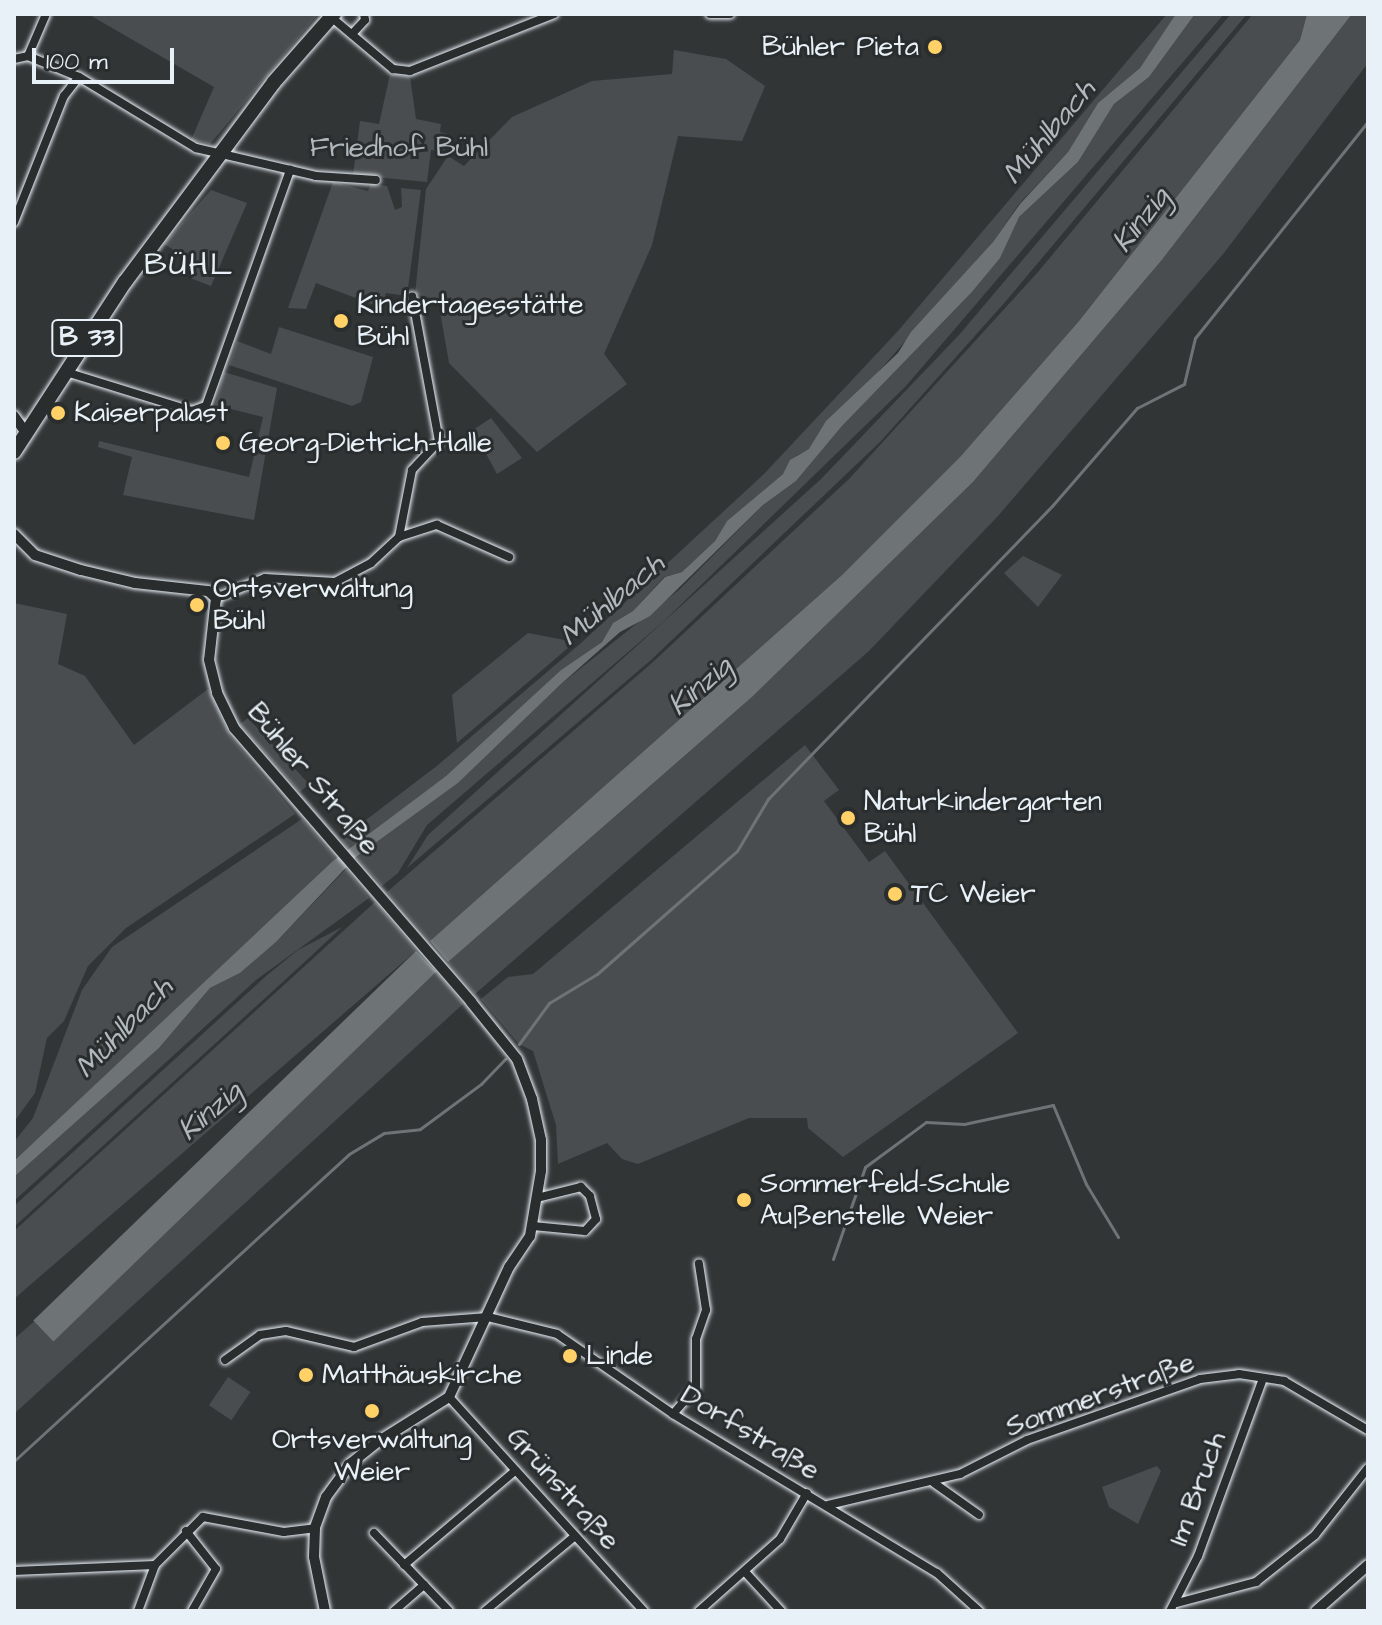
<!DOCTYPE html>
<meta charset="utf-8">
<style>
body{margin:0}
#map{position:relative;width:1382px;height:1625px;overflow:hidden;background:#323536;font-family:"Architects Daughter",sans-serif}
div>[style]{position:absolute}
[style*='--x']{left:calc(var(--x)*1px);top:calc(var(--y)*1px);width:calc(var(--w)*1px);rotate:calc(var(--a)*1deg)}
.green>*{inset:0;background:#494d4f;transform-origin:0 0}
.water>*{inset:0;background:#6e7376;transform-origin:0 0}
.stream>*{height:3px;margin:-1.5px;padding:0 1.5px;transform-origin:1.5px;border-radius:1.5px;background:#6e7376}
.roads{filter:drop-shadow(0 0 2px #e8f1f8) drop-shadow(0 0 2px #e8f1f8)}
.minor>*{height:8px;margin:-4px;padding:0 4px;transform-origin:4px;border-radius:4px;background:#2a2d2e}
.tertiary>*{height:10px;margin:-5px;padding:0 5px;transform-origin:5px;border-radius:5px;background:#2a2d2e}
.primary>*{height:14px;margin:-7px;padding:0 7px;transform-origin:7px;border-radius:7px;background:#2a2d2e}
.dots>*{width:22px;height:22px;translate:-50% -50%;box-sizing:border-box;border:4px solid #2a2d2e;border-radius:50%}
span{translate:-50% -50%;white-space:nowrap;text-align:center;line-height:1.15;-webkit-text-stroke:6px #2a2d2e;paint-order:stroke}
.shield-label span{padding:2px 6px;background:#2a2d2e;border:2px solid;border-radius:6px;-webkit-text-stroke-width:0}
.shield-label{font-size:26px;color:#e8f1f8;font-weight:700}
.poi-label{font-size:28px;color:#e8f1f8}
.right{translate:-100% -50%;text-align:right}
.left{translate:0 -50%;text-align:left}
.park-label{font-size:28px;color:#b0b8bd}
.street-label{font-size:28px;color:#e8f1f8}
.water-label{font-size:30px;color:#b1b8be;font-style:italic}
.quarter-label{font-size:32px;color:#e8f1f8;letter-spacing:2px}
.frame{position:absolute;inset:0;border:16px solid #e8f1f8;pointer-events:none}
.scale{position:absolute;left:32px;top:48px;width:142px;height:36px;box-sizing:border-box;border:4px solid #e8f1f8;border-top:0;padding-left:10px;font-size:24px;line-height:28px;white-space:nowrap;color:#e8f1f8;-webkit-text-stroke:6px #2a2d2e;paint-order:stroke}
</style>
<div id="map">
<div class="green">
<div style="clip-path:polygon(88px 14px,318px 14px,210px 144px,191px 140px,214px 87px)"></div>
<div style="clip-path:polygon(1167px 14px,1177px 14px,1140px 68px,1098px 103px,1068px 152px,1019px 204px,993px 242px,810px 449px,796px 456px,783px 474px,727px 521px,715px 541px,682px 572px,664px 577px,633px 611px,613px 623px,602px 642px,561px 670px,446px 776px,349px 850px,341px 839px,438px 765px,581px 643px,764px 474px,898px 331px)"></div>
<div style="clip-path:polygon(1195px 14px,1224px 14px,906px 386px,663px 622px,427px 825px,398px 873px,382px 886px,356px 857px,458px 783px,561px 684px,680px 589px,763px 505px,796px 481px,842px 426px,971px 293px,1019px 217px,1078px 162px,1114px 104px,1149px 77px)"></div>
<div style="clip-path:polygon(1231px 14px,1247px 14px,1006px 301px,881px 441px,651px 660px,407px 868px,428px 835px,821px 479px,959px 335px)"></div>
<div style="clip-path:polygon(1253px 14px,1307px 14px,1300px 40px,1079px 321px,960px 457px,842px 575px,430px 941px,387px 892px,653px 662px,849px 479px,1038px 272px)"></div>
<div style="clip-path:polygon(1352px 14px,1368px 14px,1368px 63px,1224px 253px,998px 516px,869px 651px,475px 994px,448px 962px,752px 697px,973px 482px,1161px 261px)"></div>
<div style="clip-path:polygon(674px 50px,726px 59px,765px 86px,742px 141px,678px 136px,652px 245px,604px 354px,627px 384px,537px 452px,449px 363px,438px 300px,415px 294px,426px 189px,448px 156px,464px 166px,512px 117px,592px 81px,672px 74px)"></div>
<div style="clip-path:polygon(390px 74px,410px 77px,416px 119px,441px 124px,440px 132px,448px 134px,445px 152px,431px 150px,427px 182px,353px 175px,360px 121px,379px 124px)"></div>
<div style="clip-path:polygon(333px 182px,368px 191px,371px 184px,387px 186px,395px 210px,402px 207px,401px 188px,421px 190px,407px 296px,386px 293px,382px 308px,316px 283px,306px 309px,288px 308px)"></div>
<div style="clip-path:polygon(211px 190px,247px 203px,211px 286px,190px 278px,197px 264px,164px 244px)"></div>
<div style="clip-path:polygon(279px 327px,373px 357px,361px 402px,352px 406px,229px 365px,237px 341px,271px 354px)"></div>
<div style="clip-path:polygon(224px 372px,277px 388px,254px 520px,123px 495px,132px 457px,98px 447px,99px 441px,249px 477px,263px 417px,215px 405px)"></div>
<div style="clip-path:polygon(491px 418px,522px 458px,497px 474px,473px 430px)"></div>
<div style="clip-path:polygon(1023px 556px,1062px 575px,1038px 607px,1004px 573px)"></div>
<div style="clip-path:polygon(14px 603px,67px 614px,58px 664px,85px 676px,134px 745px,208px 689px,230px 736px,295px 814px,126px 928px,88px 966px,64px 1021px,47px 1038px,35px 1093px,14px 1122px)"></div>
<div style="clip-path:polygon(528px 633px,575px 642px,457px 743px,452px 695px)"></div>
<div style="clip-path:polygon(248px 718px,309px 784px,300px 792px,240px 724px)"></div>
<div style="clip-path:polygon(805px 745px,839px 790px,824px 801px,869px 862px,885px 851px,1018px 1033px,843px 1157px,808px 1128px,807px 1118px,749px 1118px,638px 1164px,622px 1159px,607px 1143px,558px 1164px,556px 1125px,533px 1051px,519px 1044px,481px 999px,508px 977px,533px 974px)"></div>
<div style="clip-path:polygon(302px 819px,336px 859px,328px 871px,14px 1161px,14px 1142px,33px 1118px,82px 990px,112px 947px)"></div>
<div style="clip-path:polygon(346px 869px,369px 898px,256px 980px,14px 1201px,14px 1177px,159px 1048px,210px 988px,240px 973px,276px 942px)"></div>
<div style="clip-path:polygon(375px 902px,416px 951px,14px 1299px,14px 1231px)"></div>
<div style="clip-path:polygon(342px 927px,309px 958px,14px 1227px,14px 1206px,266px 976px,298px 950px)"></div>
<div style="clip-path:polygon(436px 972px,463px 1004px,14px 1414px,14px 1339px)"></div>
<div style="left:228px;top:1377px;width:27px;height:34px;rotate:34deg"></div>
<div style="clip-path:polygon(1157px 1466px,1161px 1471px,1138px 1524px,1109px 1507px,1102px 1487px)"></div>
</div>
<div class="water">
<div style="clip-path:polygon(1176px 14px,1195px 14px,1149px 77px,1114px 104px,1078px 162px,1019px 217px,1000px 258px,971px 293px,842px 426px,796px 481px,763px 505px,650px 616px,620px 632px,561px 684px,458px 783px,356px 857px,276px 942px,240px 973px,210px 988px,159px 1048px,14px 1177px,14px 1161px,333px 861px,446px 776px,561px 670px,602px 642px,613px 623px,633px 611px,665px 577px,682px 572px,715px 541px,727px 521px,783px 474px,790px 460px,809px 449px,826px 421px,898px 353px,911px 332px,993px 242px,1020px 204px,1068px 152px,1098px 103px,1140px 68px)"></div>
<div style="clip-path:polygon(1307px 14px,1352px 14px,1161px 261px,973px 482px,752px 697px,448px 962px,430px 941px,842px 575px,960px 457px,1079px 321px,1300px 40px)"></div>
<div style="left:416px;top:951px;width:29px;height:532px;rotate:46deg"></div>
</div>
<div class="stream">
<div style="--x:519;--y:1044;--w:51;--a:-53.8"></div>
<div style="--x:549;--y:1003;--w:56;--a:-31.1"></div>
<div style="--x:597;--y:974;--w:186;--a:-41.3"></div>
<div style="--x:737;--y:851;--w:61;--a:-59.2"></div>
<div style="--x:768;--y:799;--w:408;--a:-45.9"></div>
<div style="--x:1052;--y:506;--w:130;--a:-49.1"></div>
<div style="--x:1137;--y:408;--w:53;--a:-27.1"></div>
<div style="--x:1184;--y:384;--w:47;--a:-76.6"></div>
<div style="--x:1195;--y:338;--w:278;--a:-51.4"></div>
<div style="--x:833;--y:1259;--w:97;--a:-70.8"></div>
<div style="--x:865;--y:1167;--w:76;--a:-36.4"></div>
<div style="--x:926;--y:1122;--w:38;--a:3"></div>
<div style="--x:964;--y:1124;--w:91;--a:-12.1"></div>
<div style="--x:1053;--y:1105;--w:86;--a:67.3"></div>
<div style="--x:1086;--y:1184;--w:62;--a:58.9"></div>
<div style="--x:14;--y:1461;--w:454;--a:-42.5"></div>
<div style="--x:349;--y:1154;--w:41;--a:-31"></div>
<div style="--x:384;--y:1133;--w:36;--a:-6"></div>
<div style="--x:420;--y:1129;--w:76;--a:-36.4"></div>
<div style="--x:481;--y:1084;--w:35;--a:-46"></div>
</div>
<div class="roads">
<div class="minor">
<div style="--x:710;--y:14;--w:20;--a:0"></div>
<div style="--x:331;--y:17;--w:81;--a:40"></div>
<div style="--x:393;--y:69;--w:17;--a:7"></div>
<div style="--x:410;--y:71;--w:155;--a:-21.6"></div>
<div style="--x:352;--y:34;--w:19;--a:-47"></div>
<div style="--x:365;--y:20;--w:6;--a:-99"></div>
<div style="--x:28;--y:56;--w:46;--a:-66.8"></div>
<div style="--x:14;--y:59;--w:14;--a:-12"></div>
<div style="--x:28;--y:56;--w:55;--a:22.4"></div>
<div style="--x:79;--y:77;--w:137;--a:31.3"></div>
<div style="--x:196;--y:148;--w:123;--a:13.1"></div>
<div style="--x:316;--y:176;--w:60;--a:3.8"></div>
<div style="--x:14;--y:222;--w:136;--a:-68.4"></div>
<div style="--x:64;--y:96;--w:24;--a:-52"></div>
<div style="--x:66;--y:372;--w:132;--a:17.2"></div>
<div style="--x:192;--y:411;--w:15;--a:-20"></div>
<div style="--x:206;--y:406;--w:251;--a:-70.4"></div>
<div style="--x:399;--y:537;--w:40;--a:-18"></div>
<div style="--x:437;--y:525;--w:79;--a:24"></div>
<div style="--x:216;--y:598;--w:53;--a:-22.2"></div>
<div style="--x:265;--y:578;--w:70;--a:3.3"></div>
<div style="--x:335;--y:582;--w:41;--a:-27.8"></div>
<div style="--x:371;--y:563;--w:38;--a:-43"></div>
<div style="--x:399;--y:537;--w:68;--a:-79"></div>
<div style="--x:412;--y:470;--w:40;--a:-47"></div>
<div style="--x:439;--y:441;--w:147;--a:-100.5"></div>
<div style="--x:533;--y:1226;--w:52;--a:5.5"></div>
<div style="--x:585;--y:1231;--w:16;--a:-47"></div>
<div style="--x:596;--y:1219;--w:24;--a:-105"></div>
<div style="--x:590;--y:1196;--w:13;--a:-135"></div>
<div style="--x:581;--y:1187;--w:45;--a:166"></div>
<div style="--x:225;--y:1360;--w:43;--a:-35.5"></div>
<div style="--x:260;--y:1335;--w:26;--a:-9"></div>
<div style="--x:286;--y:1331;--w:70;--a:13.2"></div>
<div style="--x:354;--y:1347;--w:72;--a:-20.2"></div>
<div style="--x:422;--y:1322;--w:66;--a:-4.3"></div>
<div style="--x:488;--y:1317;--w:71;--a:13.8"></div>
<div style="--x:557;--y:1334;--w:141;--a:34.6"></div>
<div style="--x:673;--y:1414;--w:308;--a:31.1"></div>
<div style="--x:937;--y:1573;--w:57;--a:42.1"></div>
<div style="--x:449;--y:1397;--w:290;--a:47.7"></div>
<div style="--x:673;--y:1414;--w:35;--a:-49"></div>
<div style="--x:696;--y:1388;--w:49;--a:-90"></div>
<div style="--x:696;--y:1339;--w:31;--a:-71"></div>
<div style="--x:706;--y:1310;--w:47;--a:-98.7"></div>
<div style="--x:934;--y:1483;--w:55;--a:35.4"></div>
<div style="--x:828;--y:1505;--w:136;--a:-13.2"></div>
<div style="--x:960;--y:1474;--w:75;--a:-26.9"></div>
<div style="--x:1027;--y:1440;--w:183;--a:-19.4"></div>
<div style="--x:1200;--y:1379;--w:39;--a:-7"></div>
<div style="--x:1239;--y:1374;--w:46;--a:8.8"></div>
<div style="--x:1284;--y:1381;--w:97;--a:30.3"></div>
<div style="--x:186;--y:1531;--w:48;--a:51.7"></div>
<div style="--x:216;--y:1569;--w:48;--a:119.7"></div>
<div style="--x:374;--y:1533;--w:108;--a:46.1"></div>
<div style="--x:404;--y:1565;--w:145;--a:-40.3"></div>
<div style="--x:14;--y:1571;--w:141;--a:-2.4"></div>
<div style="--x:155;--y:1565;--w:68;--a:-45"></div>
<div style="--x:203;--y:1517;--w:82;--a:10.5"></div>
<div style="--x:284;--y:1532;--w:31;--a:-7"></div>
<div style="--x:746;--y:1573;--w:52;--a:47.4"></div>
<div style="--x:1177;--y:1603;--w:82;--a:-14.9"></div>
<div style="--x:1256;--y:1582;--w:75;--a:-38.5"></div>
<div style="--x:1315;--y:1535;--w:85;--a:-51.7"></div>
<div style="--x:138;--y:1611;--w:49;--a:-69.7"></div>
<div style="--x:394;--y:1611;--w:40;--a:-41"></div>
<div style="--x:485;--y:1611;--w:117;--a:-39.8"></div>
<div style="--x:699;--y:1611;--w:108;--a:-41.6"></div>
<div style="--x:780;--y:1539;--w:53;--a:-59.6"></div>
<div style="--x:1170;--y:1611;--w:62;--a:-63"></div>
<div style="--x:1198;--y:1556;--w:186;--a:-69.9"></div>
</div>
<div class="tertiary">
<div style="--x:14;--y:416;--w:21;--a:55"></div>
<div style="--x:14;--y:534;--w:30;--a:45"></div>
<div style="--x:35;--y:555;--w:48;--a:18.1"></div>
<div style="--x:81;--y:570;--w:56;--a:13.5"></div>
<div style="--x:135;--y:583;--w:73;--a:6.3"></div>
<div style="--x:208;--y:591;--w:11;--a:41"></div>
<div style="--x:216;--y:598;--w:62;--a:96.4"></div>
<div style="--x:209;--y:660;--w:34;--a:76"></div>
<div style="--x:217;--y:693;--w:39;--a:64"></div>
<div style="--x:234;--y:728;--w:362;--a:49.1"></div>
<div style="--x:471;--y:1002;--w:73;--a:51.1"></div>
<div style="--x:517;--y:1059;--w:43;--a:69.4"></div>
<div style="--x:532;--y:1099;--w:42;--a:77.6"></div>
<div style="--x:541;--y:1140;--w:31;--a:90"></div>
<div style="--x:541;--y:1171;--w:66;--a:99.6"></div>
<div style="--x:530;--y:1236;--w:37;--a:124"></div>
<div style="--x:509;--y:1267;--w:143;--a:114.8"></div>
<div style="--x:449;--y:1397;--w:86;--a:147.8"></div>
<div style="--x:376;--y:1443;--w:32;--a:141"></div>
<div style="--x:351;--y:1463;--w:42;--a:126.3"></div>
<div style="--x:326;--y:1497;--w:33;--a:110"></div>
<div style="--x:315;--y:1528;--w:29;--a:92"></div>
<div style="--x:314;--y:1557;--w:55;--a:78.5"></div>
<div style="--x:1316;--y:1611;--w:69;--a:-41.5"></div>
</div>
<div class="primary">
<div style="--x:14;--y:452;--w:203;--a:-56.9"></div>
<div style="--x:125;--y:282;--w:249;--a:-53.3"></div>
<div style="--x:274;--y:82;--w:91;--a:-48.6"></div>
</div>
</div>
<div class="dots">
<div style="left:935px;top:47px;background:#ffd166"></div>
<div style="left:341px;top:321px;background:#ffd166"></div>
<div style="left:58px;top:413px;background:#ffd166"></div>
<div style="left:223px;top:443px;background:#ffd166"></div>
<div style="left:197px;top:605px;background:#ffd166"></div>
<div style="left:848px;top:818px;background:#ffd166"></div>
<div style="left:895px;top:894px;background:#ffd166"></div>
<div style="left:744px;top:1200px;background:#ffd166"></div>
<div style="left:570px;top:1356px;background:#ffd166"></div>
<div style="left:306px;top:1375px;background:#ffd166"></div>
<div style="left:372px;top:1411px;background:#ffd166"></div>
</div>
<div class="shield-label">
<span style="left:87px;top:338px">B 33</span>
</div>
<div class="poi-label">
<span class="right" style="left:919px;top:47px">Bühler Pieta</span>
<span class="left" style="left:357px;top:321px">Kindertagesstätte<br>Bühl</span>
<span class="left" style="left:74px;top:413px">Kaiserpalast</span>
<span class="left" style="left:239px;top:443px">Georg-Dietrich-Halle</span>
<span class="left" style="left:213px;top:605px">Ortsverwaltung<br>Bühl</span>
<span class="left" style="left:864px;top:818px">Naturkindergarten<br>Bühl</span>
<span class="left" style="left:911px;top:894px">TC Weier</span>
<span class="left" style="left:760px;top:1200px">Sommerfeld-Schule<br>Außenstelle Weier</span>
<span class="left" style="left:586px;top:1356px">Linde</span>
<span class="left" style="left:322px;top:1375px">Matthäuskirche</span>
<span style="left:372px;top:1456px">Ortsverwaltung<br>Weier</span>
</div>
<div class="park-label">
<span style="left:399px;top:148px">Friedhof Bühl</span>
</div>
<div class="street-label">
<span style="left:313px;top:779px;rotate:50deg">Bühler Straße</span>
<span style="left:1100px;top:1395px;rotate:-20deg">Sommerstraße</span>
<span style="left:750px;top:1433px;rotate:31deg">Dorfstraße</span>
<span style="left:563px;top:1489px;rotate:48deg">Grünstraße</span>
<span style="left:1198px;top:1489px;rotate:-70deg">Im Bruch</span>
</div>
<div class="water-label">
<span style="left:1049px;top:132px;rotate:-50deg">Mühlbach</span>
<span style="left:1141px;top:220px;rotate:-52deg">Kinzig</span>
<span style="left:612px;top:600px;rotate:-40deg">Mühlbach</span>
<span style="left:700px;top:686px;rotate:-41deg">Kinzig</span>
<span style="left:124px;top:1028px;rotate:-46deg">Mühlbach</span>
<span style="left:210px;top:1111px;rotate:-41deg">Kinzig</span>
</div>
<div class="quarter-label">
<span style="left:189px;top:265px">BÜHL</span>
</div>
<div class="frame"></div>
<div class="scale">100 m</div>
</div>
